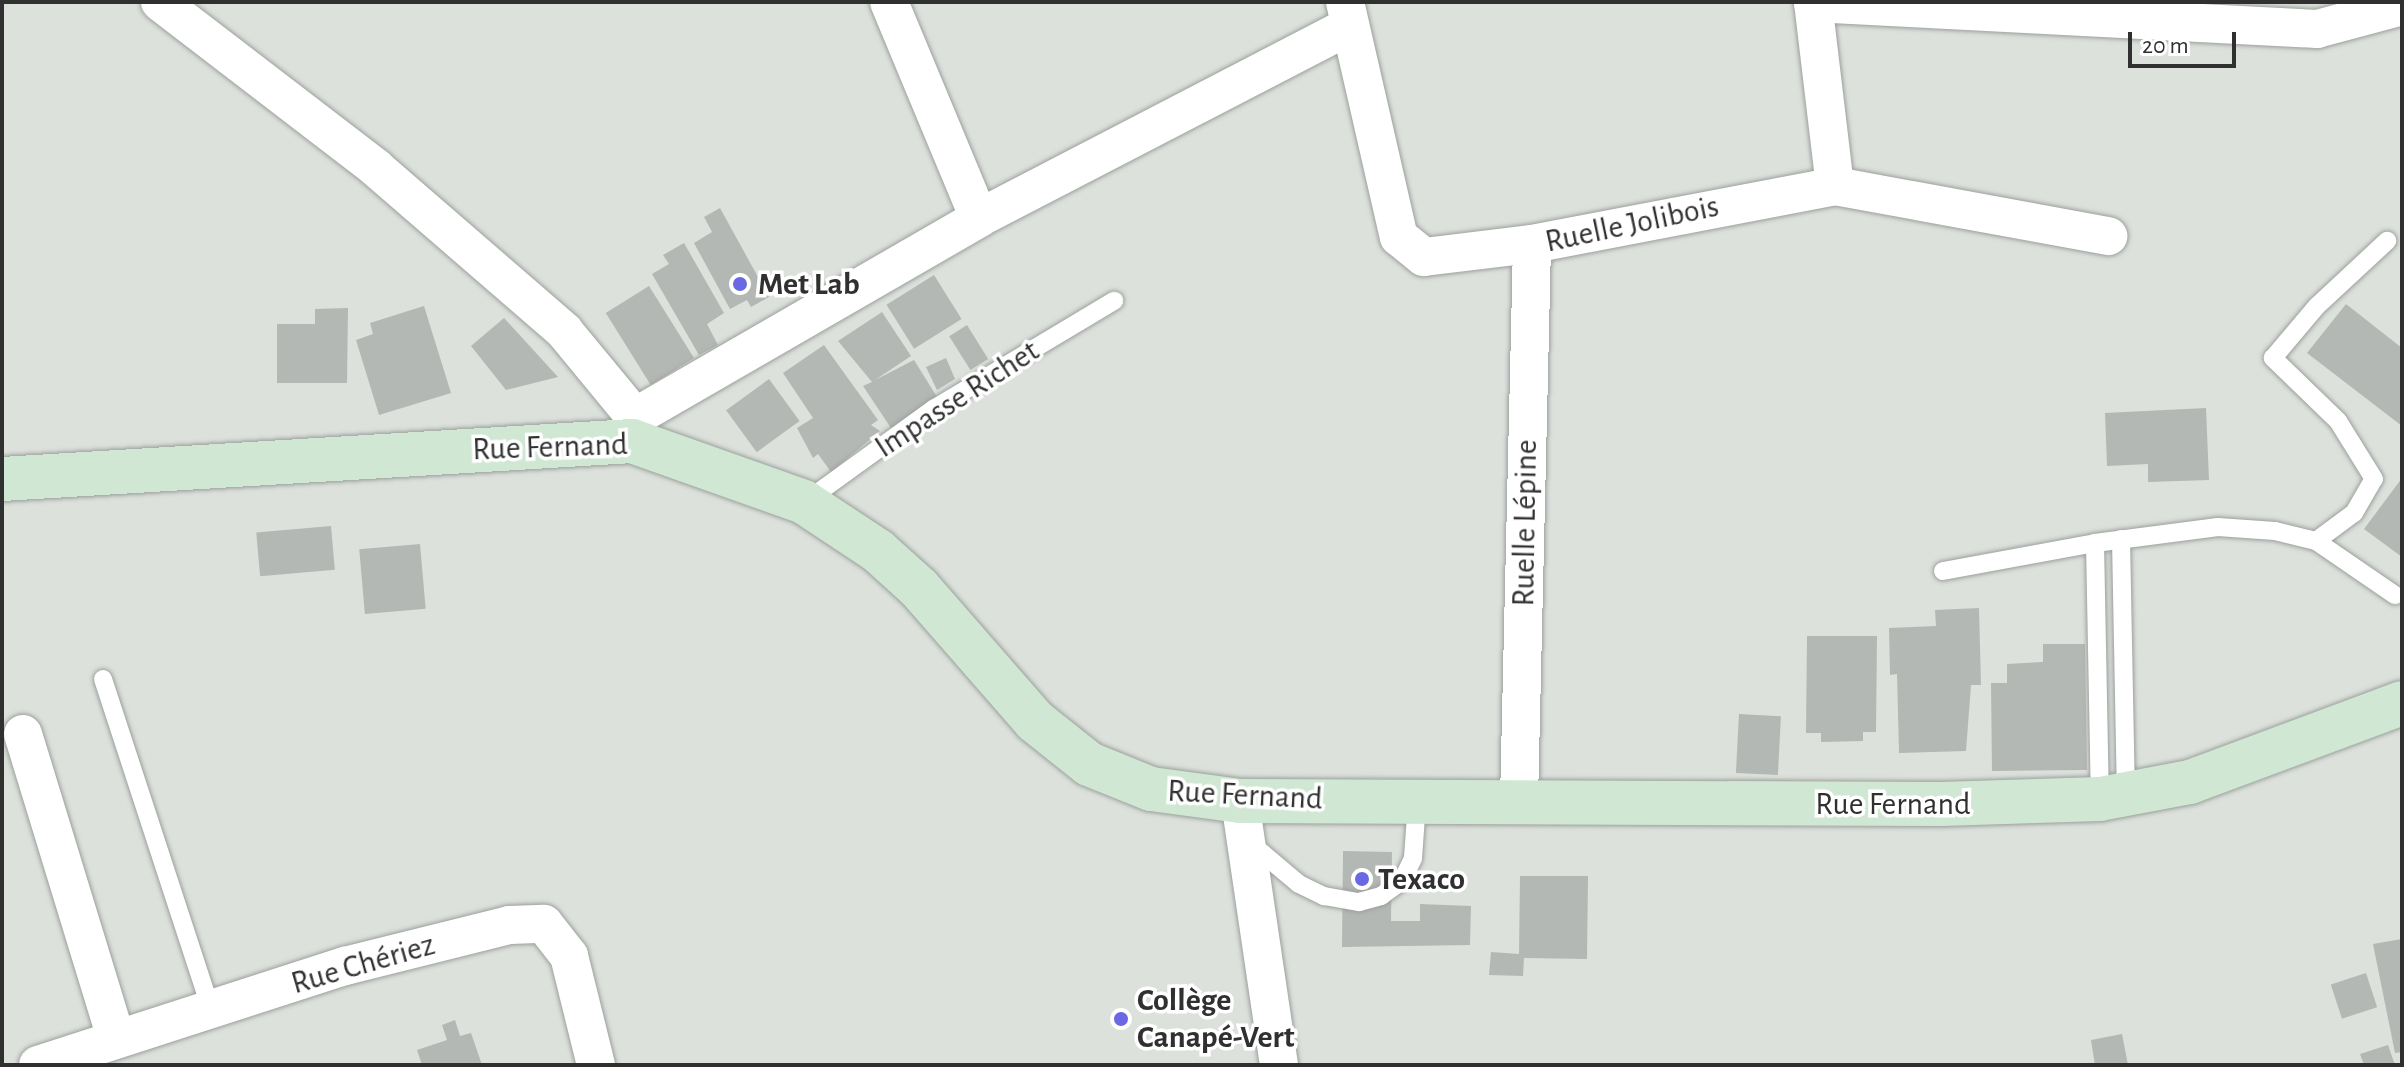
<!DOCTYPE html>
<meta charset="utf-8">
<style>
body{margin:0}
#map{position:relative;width:2404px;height:1067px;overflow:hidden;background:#dce1dc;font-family:"Alegreya Sans",sans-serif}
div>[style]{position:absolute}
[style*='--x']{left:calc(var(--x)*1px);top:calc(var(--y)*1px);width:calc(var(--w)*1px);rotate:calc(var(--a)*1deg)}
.building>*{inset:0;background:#b4b8b4;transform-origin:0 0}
.roads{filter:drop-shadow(0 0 2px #9ca09c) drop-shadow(0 0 2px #9ca09c)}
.lane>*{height:18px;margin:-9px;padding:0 9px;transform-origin:9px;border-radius:9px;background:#fff}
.street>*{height:38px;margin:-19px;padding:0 19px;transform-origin:19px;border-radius:19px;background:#fff}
.secondary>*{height:44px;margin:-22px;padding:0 22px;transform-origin:22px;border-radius:22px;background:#d0e8d3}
.dots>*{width:22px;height:22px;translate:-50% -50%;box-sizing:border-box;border:4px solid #fff;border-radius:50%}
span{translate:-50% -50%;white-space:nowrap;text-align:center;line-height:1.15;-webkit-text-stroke:7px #fff;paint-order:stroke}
.street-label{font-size:32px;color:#2f302f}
.poi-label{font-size:32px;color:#2f302f;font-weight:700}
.left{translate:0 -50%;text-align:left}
.frame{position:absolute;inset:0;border:4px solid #2f302f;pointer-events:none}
.scale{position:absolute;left:2128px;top:32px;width:108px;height:36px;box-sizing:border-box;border:4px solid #2f302f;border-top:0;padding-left:10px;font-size:24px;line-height:28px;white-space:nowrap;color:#2f302f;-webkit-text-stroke:6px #fff;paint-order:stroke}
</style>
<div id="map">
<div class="building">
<div style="clip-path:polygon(720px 208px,769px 297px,751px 307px,747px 300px,730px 309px,694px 243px,712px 232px,704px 217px)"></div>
<div style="clip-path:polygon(684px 243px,724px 313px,707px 324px,718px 345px,699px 355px,652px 274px,669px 264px,663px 255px)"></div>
<div style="left:934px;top:275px;width:52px;height:56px;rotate:58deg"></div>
<div style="left:649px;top:286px;width:85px;height:51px;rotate:58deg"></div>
<div style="clip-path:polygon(2346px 304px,2402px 348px,2402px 426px,2307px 353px)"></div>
<div style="clip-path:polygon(424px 306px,451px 393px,379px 415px,356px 340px,373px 334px,370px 323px)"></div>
<div style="clip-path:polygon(348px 308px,347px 383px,277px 383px,277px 324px,315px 324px,315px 309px)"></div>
<div style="clip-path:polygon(882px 312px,911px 356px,875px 380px,914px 360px,937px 397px,891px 428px,863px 386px,872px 382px,838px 341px)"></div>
<div style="clip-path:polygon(504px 318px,558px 377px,506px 390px,471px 346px)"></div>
<div style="left:967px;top:325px;width:40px;height:21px;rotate:58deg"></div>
<div style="clip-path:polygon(824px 345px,878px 420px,871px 425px,880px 431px,831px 472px,818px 454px,813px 458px,797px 428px,813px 418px,783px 373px)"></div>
<div style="clip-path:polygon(946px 358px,955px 379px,937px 390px,926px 367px)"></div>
<div style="left:769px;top:379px;width:52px;height:53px;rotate:54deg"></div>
<div style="clip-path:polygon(2206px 408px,2209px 480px,2148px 482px,2148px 464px,2107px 466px,2105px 413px)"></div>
<div style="clip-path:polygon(2402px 478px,2402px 557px,2364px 529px)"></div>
<div style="left:331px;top:526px;width:44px;height:75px;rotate:85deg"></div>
<div style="left:420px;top:544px;width:65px;height:61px;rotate:85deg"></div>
<div style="clip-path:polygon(1979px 608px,1981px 685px,1971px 685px,1966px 751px,1899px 753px,1897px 674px,1890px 675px,1889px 628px,1936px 626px,1935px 610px)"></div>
<div style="clip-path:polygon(1807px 636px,1877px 636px,1876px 732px,1863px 732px,1863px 741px,1821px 742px,1821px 733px,1806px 733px)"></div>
<div style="clip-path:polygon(2043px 644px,2085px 644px,2087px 770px,1992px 771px,1991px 683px,2007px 683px,2007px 664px,2043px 662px)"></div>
<div style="left:1739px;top:714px;width:42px;height:59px;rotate:3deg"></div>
<div style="clip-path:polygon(1343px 851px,1392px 852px,1391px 921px,1420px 921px,1420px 904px,1471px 906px,1470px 945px,1342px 947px)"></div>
<div style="clip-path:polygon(1520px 876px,1588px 876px,1587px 959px,1524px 958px,1523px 976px,1489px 975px,1491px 952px,1519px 954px)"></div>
<div style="clip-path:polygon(2402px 939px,2402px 1052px,2395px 1053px,2373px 944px)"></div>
<div style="left:2366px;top:973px;width:36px;height:37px;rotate:72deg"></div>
<div style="clip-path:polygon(455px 1020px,460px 1036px,471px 1033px,482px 1065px,422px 1065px,417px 1050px,447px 1040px,442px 1025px)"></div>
<div style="clip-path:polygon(2122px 1034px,2128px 1065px,2095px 1065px,2091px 1040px)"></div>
<div style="clip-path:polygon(2388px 1045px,2395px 1065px,2364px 1065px,2360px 1054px)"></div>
</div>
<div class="roads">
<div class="lane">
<div style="--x:805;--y:502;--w:160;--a:-35.9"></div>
<div style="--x:935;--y:408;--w:209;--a:-30.9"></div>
<div style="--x:2121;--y:539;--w:256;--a:88.9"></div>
<div style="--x:2316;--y:541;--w:96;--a:34.4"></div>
<div style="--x:2095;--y:543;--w:256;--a:88.9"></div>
<div style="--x:1943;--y:571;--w:155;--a:-10.4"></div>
<div style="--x:2095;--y:543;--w:124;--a:-7.4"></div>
<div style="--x:2218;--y:527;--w:57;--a:4"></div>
<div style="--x:2275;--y:531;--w:42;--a:13.7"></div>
<div style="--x:2316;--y:541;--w:47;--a:-36.4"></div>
<div style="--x:2354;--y:513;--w:39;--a:-60"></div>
<div style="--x:2374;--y:479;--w:68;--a:-121.8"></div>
<div style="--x:2338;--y:421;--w:91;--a:-135.9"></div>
<div style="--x:2273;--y:358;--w:68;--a:-49.8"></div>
<div style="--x:2317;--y:306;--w:96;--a:-42.9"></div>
<div style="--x:103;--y:679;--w:347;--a:71.9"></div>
<div style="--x:1249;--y:842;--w:65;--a:40"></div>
<div style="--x:1299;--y:884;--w:28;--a:26"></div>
<div style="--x:1324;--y:896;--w:36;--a:10"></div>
<div style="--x:1359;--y:902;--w:23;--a:-15"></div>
<div style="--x:1381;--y:896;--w:26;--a:-36"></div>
<div style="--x:1402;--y:881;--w:25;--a:-64"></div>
<div style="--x:1413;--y:858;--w:56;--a:-85.9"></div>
</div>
<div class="street">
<div style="--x:160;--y:2;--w:272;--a:37.5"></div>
<div style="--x:376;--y:168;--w:249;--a:40.9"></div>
<div style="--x:564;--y:331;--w:112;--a:50.5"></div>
<div style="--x:635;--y:417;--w:24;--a:97"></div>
<div style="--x:889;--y:2;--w:234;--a:67.4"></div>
<div style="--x:1345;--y:2;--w:241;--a:77.1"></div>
<div style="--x:1399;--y:237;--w:32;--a:39"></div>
<div style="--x:1424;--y:257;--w:109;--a:-6.9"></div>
<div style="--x:1532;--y:244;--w:309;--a:-10.8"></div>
<div style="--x:1835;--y:186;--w:278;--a:10.4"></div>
<div style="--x:1813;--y:2;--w:185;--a:83.2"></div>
<div style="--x:1813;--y:3;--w:505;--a:2.95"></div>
<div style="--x:2317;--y:29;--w:88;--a:-15.1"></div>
<div style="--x:635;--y:417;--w:397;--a:-30"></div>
<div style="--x:979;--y:218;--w:417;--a:-27.4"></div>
<div style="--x:23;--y:734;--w:319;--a:73"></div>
<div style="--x:1240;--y:801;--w:267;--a:81.6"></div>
<div style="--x:1519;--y:801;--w:557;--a:-88.66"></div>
<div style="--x:38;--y:1065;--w:323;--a:-17.9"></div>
<div style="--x:345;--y:966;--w:169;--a:-14"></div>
<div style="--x:509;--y:925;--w:35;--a:-2"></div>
<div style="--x:544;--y:924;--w:41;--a:52"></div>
<div style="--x:569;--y:956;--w:112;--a:76.1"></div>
</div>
<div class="secondary">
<div style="--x:2;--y:479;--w:631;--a:-3.45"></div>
<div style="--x:632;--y:441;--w:182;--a:19.5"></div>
<div style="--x:804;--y:502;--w:89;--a:33.5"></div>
<div style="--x:878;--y:551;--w:55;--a:42.1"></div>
<div style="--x:919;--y:588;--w:176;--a:48.9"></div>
<div style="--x:1035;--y:721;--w:69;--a:38.5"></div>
<div style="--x:1089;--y:764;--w:67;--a:22"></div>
<div style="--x:1151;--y:789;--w:90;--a:7.7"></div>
<div style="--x:1240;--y:801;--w:701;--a:0.25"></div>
<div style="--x:1941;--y:804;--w:159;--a:-1.8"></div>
<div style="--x:2100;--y:799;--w:92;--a:-10.7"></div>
<div style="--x:2190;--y:782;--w:226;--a:-20.4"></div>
</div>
</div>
<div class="dots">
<div style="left:740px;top:284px;background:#6a69e3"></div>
<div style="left:1362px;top:879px;background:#6a69e3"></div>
<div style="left:1121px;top:1019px;background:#6a69e3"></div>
</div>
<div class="street-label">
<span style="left:1632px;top:224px;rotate:-12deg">Ruelle Jolibois</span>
<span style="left:957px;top:399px;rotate:-33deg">Impasse Richet</span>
<span style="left:550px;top:447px;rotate:-2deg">Rue Fernand</span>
<span style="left:1525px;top:523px;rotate:-89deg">Ruelle Lépine</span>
<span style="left:1245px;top:795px;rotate:3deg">Rue Fernand</span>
<span style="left:1893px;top:804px">Rue Fernand</span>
<span style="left:363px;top:964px;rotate:-16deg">Rue Chériez</span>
</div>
<div class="poi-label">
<span class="left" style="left:758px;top:284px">Met Lab</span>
<span class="left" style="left:1378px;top:879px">Texaco</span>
<span class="left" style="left:1137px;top:1019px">Collège<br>Canapé-Vert</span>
</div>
<div class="frame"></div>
<div class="scale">20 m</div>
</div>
